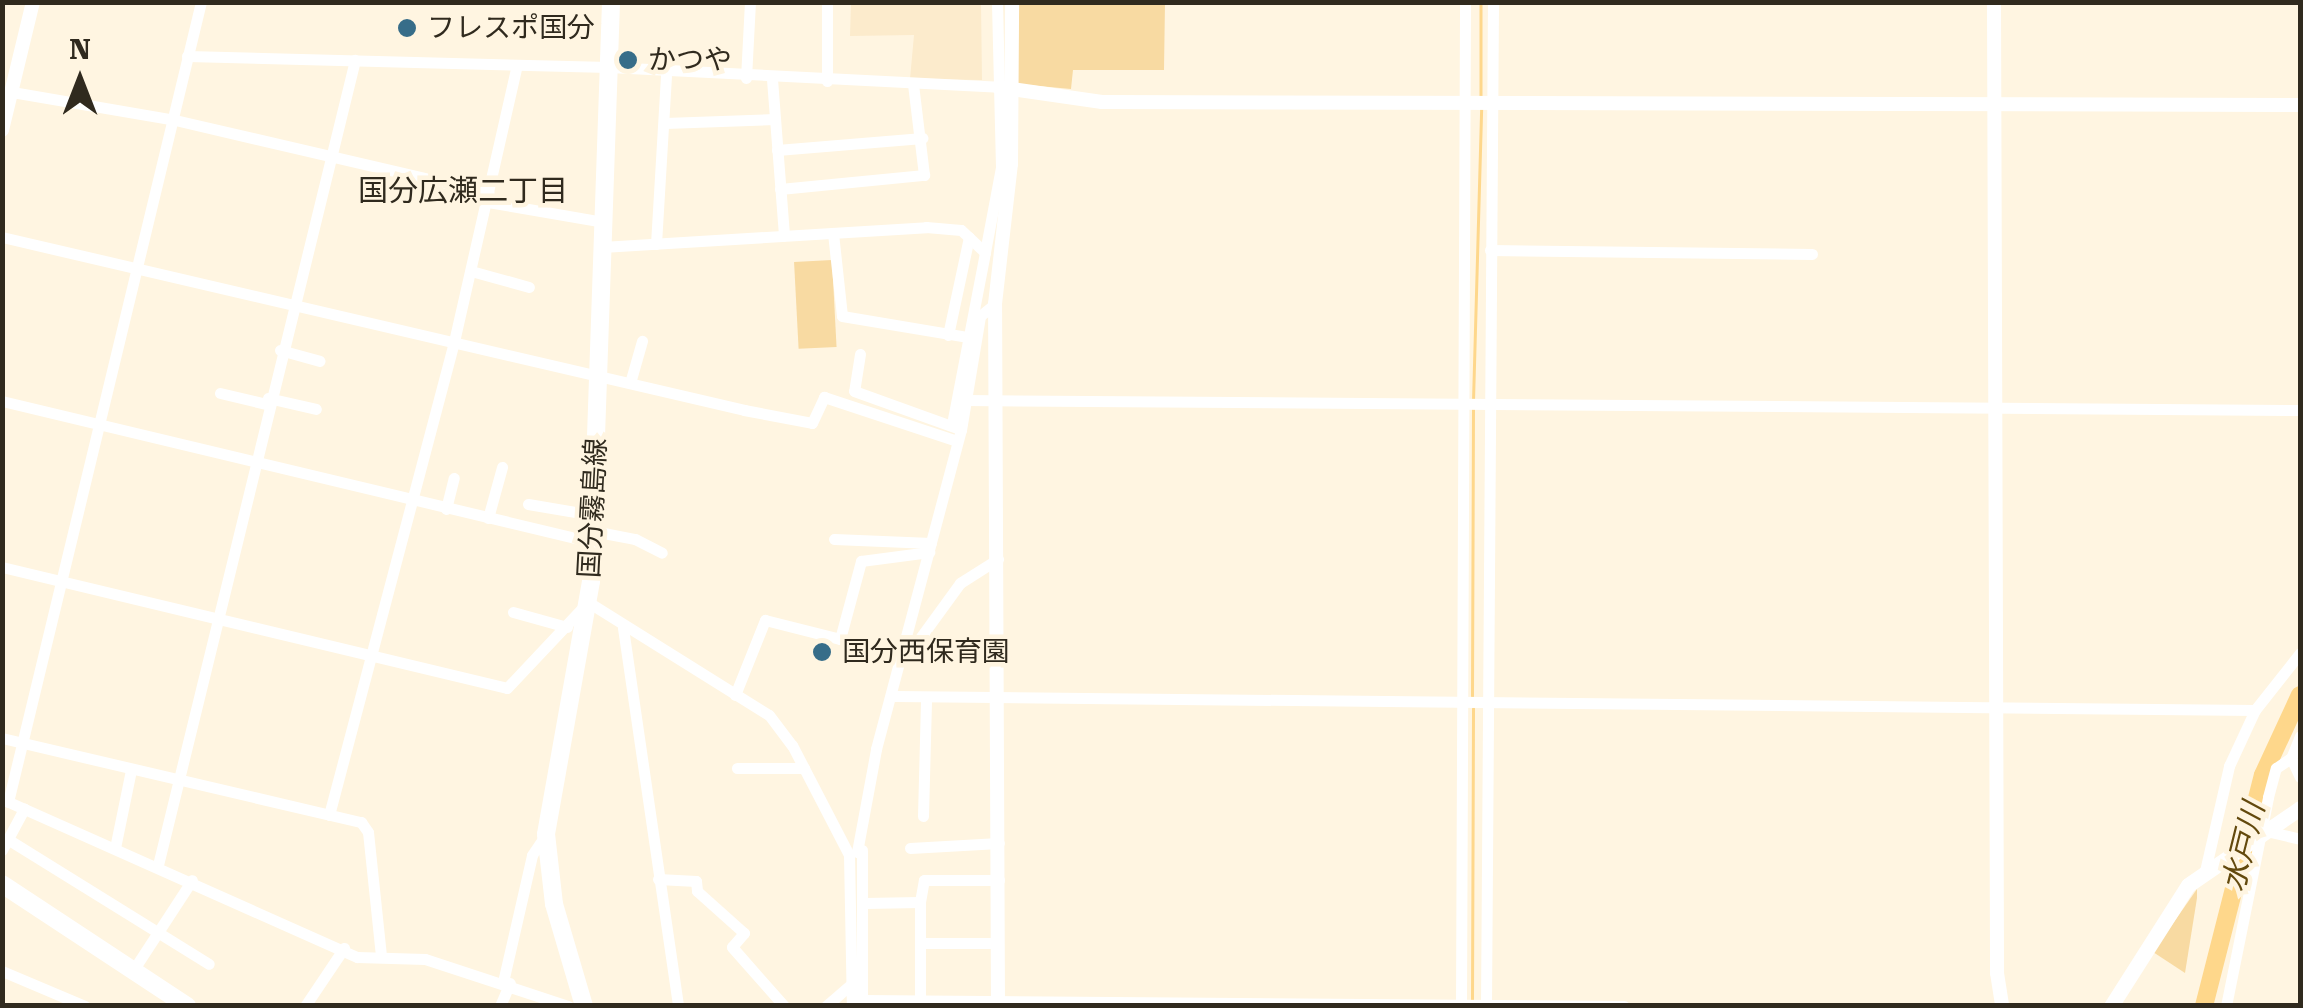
<!DOCTYPE html>
<meta charset="utf-8">
<style>
body{margin:0}
#map{position:relative;width:2303px;height:1008px;overflow:hidden;background:#fff5e1;font-family:"Roboto Serif","Noto Sans JP",serif}
div>[style]{position:absolute}
[style*='--x']{left:calc(var(--x)*1px);top:calc(var(--y)*1px);width:calc(var(--w)*1px);rotate:calc(var(--a)*1deg)}
.built>*{inset:0;background:#fcebcc}
.green>*{inset:0;background:#f8daa2;transform-origin:0 0}
.stream>*{height:2.5px;margin:-1.25px;padding:0 1.25px;transform-origin:1.25px;border-radius:1.25px;background:#fed78b}
.river>*{height:18px;margin:-9px;padding:0 9px;transform-origin:9px;border-radius:9px;background:#fed78b}
.minor>*{height:11px;margin:-5.5px;padding:0 5.5px;transform-origin:5.5px;border-radius:5.5px;background:#fff}
.tertiary>*{height:14px;margin:-7px;padding:0 7px;transform-origin:7px;border-radius:7px;background:#fff}
.secondary>*{height:15px;margin:-7.5px;padding:0 7.5px;transform-origin:7.5px;border-radius:7.5px;background:#fff}
.primary>*{height:18px;margin:-9px;padding:0 9px;transform-origin:9px;border-radius:9px;background:#fff}
.trunk>*{height:18px;margin:-9px;padding:0 9px;transform-origin:9px;border-radius:9px;background:#fff}
.dots>*{width:28px;height:28px;translate:-50% -50%;box-sizing:border-box;border:5px solid #fff5e1;border-radius:50%}
span{translate:-50% -50%;white-space:nowrap;text-align:center;line-height:1.15;-webkit-text-stroke:9px #fff5e1;paint-order:stroke}
.poi-label{font-size:28px;color:#302a1e}
.left{translate:0 -50%;text-align:left}
.street-label{font-size:28px;color:#302a1e}
.neighbourhood-label{font-size:30px;color:#302a1e}
.water-label{font-size:30px;color:#63490d;font-style:italic}
.frame{position:absolute;inset:0;border:5px solid #302a1e;pointer-events:none}
.north{position:absolute;left:30px;top:30px;width:100px;height:100px;-webkit-text-stroke:8px #fff5e1;paint-order:stroke;rotate:0deg;font-size:28px;font-weight:700;line-height:40px;text-align:center;color:#302a1e}
.north::after{content:'';display:block;margin:auto;width:35px;height:45px;background:#302a1e;clip-path:polygon(50% 0,100% 100%,50% 72%,0 100%)}
</style>
<div id="map">
<div class="built">
<div style="clip-path:polygon(851px 3px,981px 3px,982px 80px,910px 79px,914px 35px,850px 36px)"></div>
</div>
<div class="green">
<div style="clip-path:polygon(1019px 3px,1165px 3px,1164px 70px,1073px 70px,1071px 89px,1017px 84px)"></div>
<div style="left:832px;top:260px;width:87px;height:38px;rotate:87deg"></div>
<div style="clip-path:polygon(2197px 889px,2197px 898px,2185px 973px,2153px 952px)"></div>
</div>
<div class="stream">
<div style="--x:1481;--y:2;--w:94;--a:90"></div>
<div style="--x:1473;--y:401;--w:292;--a:-88.4"></div>
<div style="--x:1472;--y:696;--w:287;--a:-89.8"></div>
<div style="--x:1472;--y:1001;--w:292;--a:-89.8"></div>
</div>
<div class="river">
<div style="--x:2204;--y:1006;--w:238;--a:-75.7"></div>
<div style="--x:2263;--y:775;--w:88;--a:-65.2"></div>
</div>
<div class="minor">
<div style="--x:827;--y:2;--w:79;--a:90"></div>
<div style="--x:187;--y:56;--w:422;--a:1.5"></div>
<div style="--x:609;--y:67;--w:390;--a:2.9"></div>
<div style="--x:746;--y:78;--w:76;--a:-87"></div>
<div style="--x:772;--y:79;--w:157;--a:85.6"></div>
<div style="--x:12;--y:92;--w:165;--a:9.7"></div>
<div style="--x:175;--y:120;--w:322;--a:13.1"></div>
<div style="--x:665;--y:123;--w:110;--a:-2.1"></div>
<div style="--x:777;--y:150;--w:146;--a:-4.7"></div>
<div style="--x:780;--y:189;--w:145;--a:-5.6"></div>
<div style="--x:924;--y:175;--w:92;--a:-96.9"></div>
<div style="--x:489;--y:197;--w:5;--a:101"></div>
<div style="--x:488;--y:202;--w:118;--a:9.8"></div>
<div style="--x:833;--y:233;--w:83;--a:83.8"></div>
<div style="--x:842;--y:316;--w:128;--a:9.5"></div>
<div style="--x:2;--y:237;--w:762;--a:13.12"></div>
<div style="--x:744;--y:410;--w:69;--a:10.8"></div>
<div style="--x:812;--y:423;--w:29;--a:-65"></div>
<div style="--x:824;--y:397;--w:137;--a:18.3"></div>
<div style="--x:656;--y:244;--w:170;--a:-86.6"></div>
<div style="--x:602;--y:247;--w:325;--a:-3.5"></div>
<div style="--x:926;--y:227;--w:35;--a:5"></div>
<div style="--x:961;--y:230;--w:33;--a:43"></div>
<div style="--x:985;--y:252;--w:86;--a:-79.3"></div>
<div style="--x:1001;--y:167;--w:165;--a:-91.4"></div>
<div style="--x:1490;--y:250;--w:322;--a:0.7"></div>
<div style="--x:471;--y:271;--w:60;--a:15.4"></div>
<div style="--x:948;--y:335;--w:100;--a:-77.9"></div>
<div style="--x:280;--y:350;--w:41;--a:15.4"></div>
<div style="--x:860;--y:354;--w:37;--a:99"></div>
<div style="--x:854;--y:391;--w:109;--a:19.8"></div>
<div style="--x:630;--y:383;--w:44;--a:-74.1"></div>
<div style="--x:220;--y:393;--w:47;--a:13.4"></div>
<div style="--x:268;--y:398;--w:49;--a:12.9"></div>
<div style="--x:965;--y:400;--w:1335;--a:0.43"></div>
<div style="--x:2;--y:401;--w:607;--a:13.44"></div>
<div style="--x:952;--y:424;--w:175;--a:-79.1"></div>
<div style="--x:528;--y:504;--w:66;--a:9.6"></div>
<div style="--x:446;--y:509;--w:32;--a:-76"></div>
<div style="--x:488;--y:518;--w:53;--a:-74.6"></div>
<div style="--x:593;--y:531;--w:43;--a:10.8"></div>
<div style="--x:635;--y:539;--w:30;--a:27"></div>
<div style="--x:834;--y:539;--w:97;--a:2.4"></div>
<div style="--x:2;--y:567;--w:519;--a:13.47"></div>
<div style="--x:507;--y:688;--w:118;--a:-46.7"></div>
<div style="--x:588;--y:602;--w:213;--a:32"></div>
<div style="--x:769;--y:715;--w:38;--a:53"></div>
<div style="--x:792;--y:745;--w:124;--a:62.6"></div>
<div style="--x:849;--y:855;--w:151;--a:88.9"></div>
<div style="--x:513;--y:612;--w:56;--a:15.5"></div>
<div style="--x:623;--y:628;--w:382;--a:81.7"></div>
<div style="--x:907;--y:656;--w:90;--a:-54"></div>
<div style="--x:960;--y:583;--w:45;--a:-32.3"></div>
<div style="--x:735;--y:695;--w:81;--a:-68.2"></div>
<div style="--x:765;--y:620;--w:77;--a:14.2"></div>
<div style="--x:840;--y:639;--w:81;--a:-74.9"></div>
<div style="--x:861;--y:561;--w:69;--a:-7.5"></div>
<div style="--x:895;--y:696;--w:1360;--a:0.59"></div>
<div style="--x:2300;--y:736;--w:24;--a:112"></div>
<div style="--x:2291;--y:758;--w:21;--a:65"></div>
<div style="--x:2;--y:738;--w:369;--a:13.2"></div>
<div style="--x:361;--y:822;--w:12;--a:55"></div>
<div style="--x:368;--y:832;--w:125;--a:84"></div>
<div style="--x:737;--y:768;--w:67;--a:0"></div>
<div style="--x:2;--y:799;--w:389;--a:24"></div>
<div style="--x:357;--y:957;--w:68;--a:1.7"></div>
<div style="--x:425;--y:959;--w:151;--a:18.2"></div>
<div style="--x:8;--y:802;--w:823;--a:-76.44"></div>
<div style="--x:329;--y:815;--w:485;--a:-75.2"></div>
<div style="--x:453;--y:346;--w:288;--a:-77.2"></div>
<div style="--x:923;--y:816;--w:118;--a:-88.5"></div>
<div style="--x:2266;--y:831;--w:35;--a:13"></div>
<div style="--x:9;--y:840;--w:235;--a:31.8"></div>
<div style="--x:115;--y:848;--w:80;--a:-78.4"></div>
<div style="--x:910;--y:848;--w:89;--a:-3.2"></div>
<div style="--x:2;--y:850;--w:47;--a:-61.8"></div>
<div style="--x:862;--y:850;--w:150;--a:90"></div>
<div style="--x:862;--y:1000;--w:762;--a:0.45"></div>
<div style="--x:857;--y:852;--w:105;--a:-79.5"></div>
<div style="--x:876;--y:749;--w:330;--a:-75.1"></div>
<div style="--x:961;--y:430;--w:116;--a:-80.5"></div>
<div style="--x:980;--y:316;--w:19;--a:-39"></div>
<div style="--x:158;--y:865;--w:829;--a:-76.25"></div>
<div style="--x:2205;--y:871;--w:108;--a:-77.1"></div>
<div style="--x:2229;--y:766;--w:62;--a:-65.1"></div>
<div style="--x:2255;--y:710;--w:73;--a:-51.7"></div>
<div style="--x:658;--y:879;--w:38;--a:3"></div>
<div style="--x:696;--y:881;--w:10;--a:84"></div>
<div style="--x:697;--y:891;--w:63;--a:41.8"></div>
<div style="--x:744;--y:933;--w:18;--a:131"></div>
<div style="--x:732;--y:947;--w:79;--a:48.6"></div>
<div style="--x:920;--y:902;--w:22;--a:-80"></div>
<div style="--x:924;--y:880;--w:75;--a:0"></div>
<div style="--x:865;--y:903;--w:55;--a:-1"></div>
<div style="--x:920;--y:902;--w:98;--a:90"></div>
<div style="--x:920;--y:943;--w:78;--a:0"></div>
<div style="--x:134;--y:969;--w:106;--a:-56.9"></div>
<div style="--x:2;--y:971;--w:90;--a:22.9"></div>
<div style="--x:503;--y:982;--w:130;--a:-77.1"></div>
<div style="--x:532;--y:855;--w:25;--a:-56"></div>
<div style="--x:305;--y:1006;--w:70;--a:-56.1"></div>
<div style="--x:500;--y:1006;--w:25;--a:-67"></div>
<div style="--x:826;--y:1006;--w:33;--a:-41"></div>
<div style="--x:1461;--y:1006;--w:1004;--a:-89.77"></div>
<div style="--x:1486;--y:1006;--w:1004;--a:-89.6"></div>
<div style="--x:2226;--y:1006;--w:213;--a:-78.6"></div>
<div style="--x:2268;--y:797;--w:30;--a:-75"></div>
<div style="--x:2276;--y:768;--w:18;--a:-34"></div>
</div>
<div class="tertiary">
<div style="--x:1994;--y:2;--w:971;--a:89.82"></div>
<div style="--x:1997;--y:973;--w:33;--a:81"></div>
<div style="--x:998;--y:87;--w:105;--a:8.2"></div>
<div style="--x:1102;--y:102;--w:1198;--a:0.14"></div>
<div style="--x:2;--y:130;--w:132;--a:-76.4"></div>
<div style="--x:998;--y:1006;--w:702;--a:-90.24"></div>
<div style="--x:995;--y:304;--w:141;--a:-83.5"></div>
<div style="--x:1011;--y:164;--w:162;--a:-89.6"></div>
</div>
<div class="secondary">
<div style="--x:2111;--y:1006;--w:143;--a:-57.5"></div>
<div style="--x:2188;--y:885;--w:136;--a:-34.5"></div>
</div>
<div class="primary">
<div style="--x:584;--y:1006;--w:106;--a:-106.4"></div>
<div style="--x:554;--y:904;--w:70;--a:-96.5"></div>
<div style="--x:546;--y:834;--w:257;--a:-79.9"></div>
<div style="--x:591;--y:581;--w:579;--a:-88.02"></div>
</div>
<div class="trunk">
<div style="--x:2;--y:884;--w:222;--a:33.4"></div>
</div>
<div class="dots">
<div style="left:407px;top:28px;background:#376d89"></div>
<div style="left:628px;top:60px;background:#376d89"></div>
<div style="left:822px;top:652px;background:#376d89"></div>
</div>
<div class="poi-label">
<span class="left" style="left:427px;top:28px">フレスポ国分</span>
<span class="left" style="left:648px;top:60px">かつや</span>
<span class="left" style="left:842px;top:652px">国分西保育園</span>
</div>
<div class="street-label">
<span style="left:593px;top:508px;rotate:-87deg">国分霧島線</span>
</div>
<div class="neighbourhood-label">
<span style="left:463px;top:191px">国分広瀬二丁目</span>
</div>
<div class="water-label">
<span style="left:2244px;top:847px;rotate:-76deg">水戸川</span>
</div>
<div class="frame"></div>
<div class="north">N</div>
</div>
